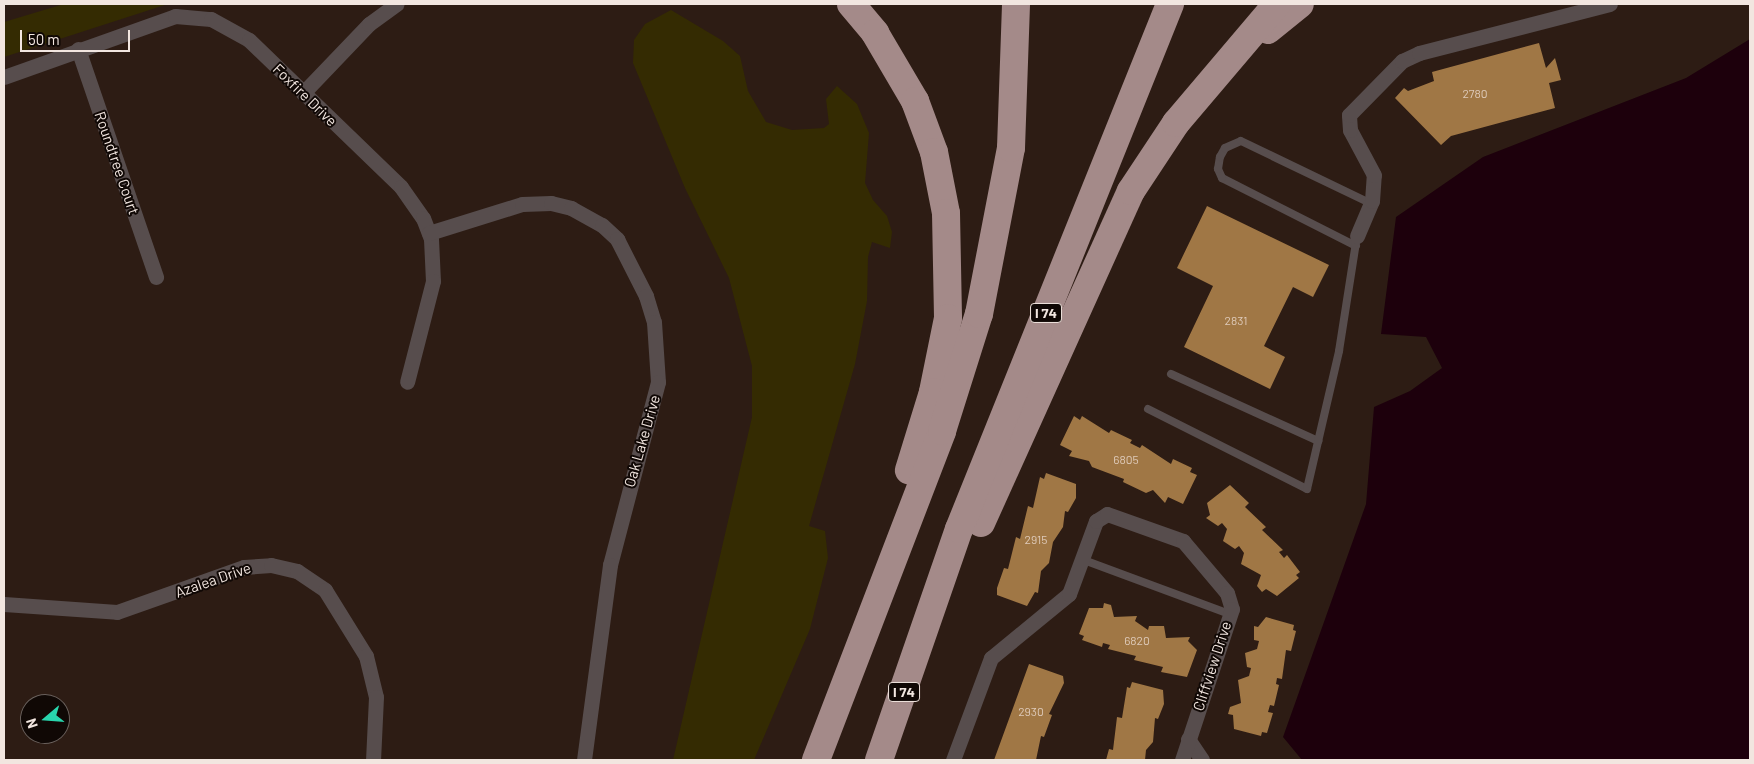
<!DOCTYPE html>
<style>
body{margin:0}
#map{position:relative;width:1754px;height:764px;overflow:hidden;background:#2d1c14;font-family:Barlow,sans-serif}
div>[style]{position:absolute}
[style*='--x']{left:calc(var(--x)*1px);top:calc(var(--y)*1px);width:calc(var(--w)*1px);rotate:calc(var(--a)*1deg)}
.green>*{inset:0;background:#342b02}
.water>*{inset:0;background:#1d000c}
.building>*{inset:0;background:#a07745}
.lane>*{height:8px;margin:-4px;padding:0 4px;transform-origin:4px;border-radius:4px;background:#574d4d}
.street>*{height:15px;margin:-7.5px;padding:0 7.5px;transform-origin:7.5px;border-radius:7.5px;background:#574d4d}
.highway>*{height:28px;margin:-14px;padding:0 14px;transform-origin:14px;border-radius:14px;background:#a48a89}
span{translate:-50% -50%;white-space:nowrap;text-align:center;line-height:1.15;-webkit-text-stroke:4px #100805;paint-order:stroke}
.number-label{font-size:12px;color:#decab9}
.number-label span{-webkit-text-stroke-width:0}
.shield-label span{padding:1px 4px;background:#100805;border:1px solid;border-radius:4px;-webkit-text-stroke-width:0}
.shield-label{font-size:14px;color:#f2e6e0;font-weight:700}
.street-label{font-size:15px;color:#f2e6e0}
.frame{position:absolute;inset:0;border:5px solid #f2e6e0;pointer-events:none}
.north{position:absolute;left:20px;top:694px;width:50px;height:50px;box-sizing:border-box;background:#100805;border:1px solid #6a615d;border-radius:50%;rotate:252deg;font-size:14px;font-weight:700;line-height:20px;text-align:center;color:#f2e6e0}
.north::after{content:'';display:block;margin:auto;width:18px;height:22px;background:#29d5ad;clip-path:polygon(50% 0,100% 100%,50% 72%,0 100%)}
.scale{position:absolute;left:20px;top:30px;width:110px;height:22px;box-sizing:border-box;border:2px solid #f2e6e0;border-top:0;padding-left:6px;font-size:15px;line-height:18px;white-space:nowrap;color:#f2e6e0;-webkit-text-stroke:4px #100805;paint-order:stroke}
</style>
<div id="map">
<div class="green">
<div style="clip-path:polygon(64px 4px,168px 4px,4px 57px,4px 22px)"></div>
<div style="clip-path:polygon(671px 10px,723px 41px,740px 56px,748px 91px,766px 122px,792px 130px,824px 128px,829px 124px,826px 99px,837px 86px,857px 104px,869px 133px,865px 183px,873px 200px,887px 216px,892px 232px,890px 248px,872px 242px,868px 257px,867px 301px,855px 364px,809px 526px,825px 531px,828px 558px,810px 629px,754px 760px,673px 760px,752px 417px,752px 366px,729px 278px,685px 188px,633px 63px,634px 40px,645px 24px)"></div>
</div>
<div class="water">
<div style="clip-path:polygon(1750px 39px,1750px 760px,1302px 760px,1283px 737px,1366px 504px,1374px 407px,1410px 391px,1442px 368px,1426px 337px,1381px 334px,1396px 217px,1483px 157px,1686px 78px)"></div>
</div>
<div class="building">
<div style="clip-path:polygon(1539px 43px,1546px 68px,1555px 58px,1561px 80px,1549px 83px,1555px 108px,1451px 136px,1441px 145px,1395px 98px,1404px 88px,1408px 91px,1434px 81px,1432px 72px)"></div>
<div style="clip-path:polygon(1207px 206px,1329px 265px,1313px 297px,1293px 287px,1264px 346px,1285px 357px,1270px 389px,1184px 347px,1213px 286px,1177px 268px)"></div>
<div style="clip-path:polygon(1074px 416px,1080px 420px,1082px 416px,1109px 433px,1111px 430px,1132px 440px,1130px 443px,1140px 448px,1142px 445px,1171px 464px,1173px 459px,1192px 468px,1190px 472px,1197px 475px,1183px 504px,1168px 497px,1165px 503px,1153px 490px,1146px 493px,1123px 482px,1124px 479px,1092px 467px,1089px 461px,1069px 456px,1072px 451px,1060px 445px)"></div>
<div style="clip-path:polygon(1046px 473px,1076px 484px,1076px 498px,1068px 512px,1065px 511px,1063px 527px,1053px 542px,1049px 563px,1041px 571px,1038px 593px,1035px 592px,1027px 606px,997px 595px,997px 588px,1004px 568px,1008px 569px,1016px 537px,1020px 539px,1028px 506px,1033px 508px,1040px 477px,1044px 479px)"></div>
<div style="clip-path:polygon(1230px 485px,1249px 503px,1245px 507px,1266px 527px,1262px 530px,1283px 550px,1279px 552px,1284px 558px,1287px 555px,1300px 572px,1296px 575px,1299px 578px,1277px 596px,1266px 589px,1262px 592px,1257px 586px,1261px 575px,1241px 564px,1244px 553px,1239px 546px,1235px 549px,1223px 541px,1227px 529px,1222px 523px,1218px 526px,1206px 518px,1210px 515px,1207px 503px)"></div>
<div style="clip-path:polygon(1104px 603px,1111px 605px,1114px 617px,1137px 616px,1135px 621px,1148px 630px,1149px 626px,1164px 626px,1166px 638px,1190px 637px,1188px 641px,1197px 650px,1187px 677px,1161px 672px,1163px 667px,1134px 660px,1136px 656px,1108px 649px,1110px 645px,1103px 643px,1102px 647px,1082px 640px,1084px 636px,1079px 634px,1089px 608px,1103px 608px)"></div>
<div style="clip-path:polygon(1266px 617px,1294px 625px,1293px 630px,1296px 631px,1291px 651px,1286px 650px,1282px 679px,1277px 678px,1276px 684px,1279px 685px,1274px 706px,1270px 705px,1268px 712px,1273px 713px,1267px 733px,1262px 732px,1261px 736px,1234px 729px,1233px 715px,1228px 714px,1230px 707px,1241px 703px,1238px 680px,1249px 676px,1251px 668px,1247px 667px,1245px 653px,1257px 649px,1259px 641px,1254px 640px,1254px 626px,1258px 627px)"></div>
<div style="clip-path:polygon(1029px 664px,1063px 676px,1064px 683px,1049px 714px,1052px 715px,1044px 737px,1041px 736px,1036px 760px,994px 760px)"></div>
<div style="clip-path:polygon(1132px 682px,1163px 690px,1164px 704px,1158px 719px,1155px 718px,1153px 742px,1146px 750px,1145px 760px,1106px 760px,1109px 749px,1113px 750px,1117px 717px,1122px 718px,1127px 687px,1130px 688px)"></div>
</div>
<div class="lane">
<div style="--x:1356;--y:246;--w:150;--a:-153.1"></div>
<div style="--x:1222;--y:178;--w:10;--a:-114"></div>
<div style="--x:1218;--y:169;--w:12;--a:-81"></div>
<div style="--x:1220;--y:157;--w:10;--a:-61"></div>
<div style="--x:1225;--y:148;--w:17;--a:-24"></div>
<div style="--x:1241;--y:141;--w:143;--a:25.7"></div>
<div style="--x:1171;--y:374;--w:162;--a:24.5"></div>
<div style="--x:1148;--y:409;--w:178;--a:26.7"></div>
<div style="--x:1307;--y:489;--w:142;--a:-76.9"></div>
<div style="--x:1339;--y:351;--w:116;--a:-81.1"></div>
<div style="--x:1081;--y:559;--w:159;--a:20.3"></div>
</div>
<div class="street">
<div style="--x:78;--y:49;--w:241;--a:71.1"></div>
<div style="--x:4;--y:77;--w:182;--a:-19.6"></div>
<div style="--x:175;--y:16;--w:36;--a:5"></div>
<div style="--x:211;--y:19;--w:43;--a:28.9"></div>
<div style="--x:249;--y:40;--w:211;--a:44"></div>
<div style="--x:401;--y:187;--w:38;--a:55"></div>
<div style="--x:423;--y:218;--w:22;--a:69"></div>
<div style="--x:431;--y:239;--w:42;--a:87.3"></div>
<div style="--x:433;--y:281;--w:104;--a:104.4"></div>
<div style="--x:303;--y:93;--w:95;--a:-46.3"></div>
<div style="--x:369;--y:24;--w:34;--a:-36"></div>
<div style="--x:429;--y:233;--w:97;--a:-17.3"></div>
<div style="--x:522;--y:204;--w:29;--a:-2"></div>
<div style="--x:551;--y:203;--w:21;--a:14"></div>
<div style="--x:571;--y:208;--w:35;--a:29"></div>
<div style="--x:602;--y:225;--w:21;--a:43"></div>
<div style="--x:617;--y:239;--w:64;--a:63"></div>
<div style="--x:646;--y:296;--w:27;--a:73"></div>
<div style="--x:654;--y:322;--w:60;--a:86.2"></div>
<div style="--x:658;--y:382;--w:189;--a:104.7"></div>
<div style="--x:610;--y:565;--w:197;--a:97.6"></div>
<div style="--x:1357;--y:236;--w:38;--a:-67"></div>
<div style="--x:1372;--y:201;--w:26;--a:-86"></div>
<div style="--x:1374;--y:175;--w:51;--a:-118.1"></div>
<div style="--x:1350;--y:130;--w:15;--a:-94"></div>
<div style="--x:1349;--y:115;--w:76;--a:-45.5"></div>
<div style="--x:1402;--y:61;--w:19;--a:-25"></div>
<div style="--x:1419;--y:53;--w:197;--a:-14.4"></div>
<div style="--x:4;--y:604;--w:113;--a:4"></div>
<div style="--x:117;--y:612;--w:135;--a:-19.5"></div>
<div style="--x:244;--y:567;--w:27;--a:-4"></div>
<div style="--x:271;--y:565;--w:27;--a:13"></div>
<div style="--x:297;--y:571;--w:34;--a:34"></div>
<div style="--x:325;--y:590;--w:78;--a:58.2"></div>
<div style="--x:366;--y:656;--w:42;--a:76.3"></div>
<div style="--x:376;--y:697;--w:63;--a:92.7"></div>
<div style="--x:1188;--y:739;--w:25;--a:56"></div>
<div style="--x:953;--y:760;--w:109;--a:-69.6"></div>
<div style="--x:991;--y:658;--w:101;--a:-39.4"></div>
<div style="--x:1069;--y:594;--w:78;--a:-69.7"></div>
<div style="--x:1096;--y:521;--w:13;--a:-32"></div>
<div style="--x:1107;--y:514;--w:81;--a:19.6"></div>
<div style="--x:1183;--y:541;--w:68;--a:49.8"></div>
<div style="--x:1227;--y:593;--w:17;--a:73"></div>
<div style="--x:1232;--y:609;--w:159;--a:108.3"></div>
</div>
<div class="highway">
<div style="--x:851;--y:4;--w:38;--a:50"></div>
<div style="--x:875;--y:33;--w:79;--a:59.5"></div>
<div style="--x:915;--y:101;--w:54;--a:69.6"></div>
<div style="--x:934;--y:152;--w:62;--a:78.9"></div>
<div style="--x:946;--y:213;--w:105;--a:88.9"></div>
<div style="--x:948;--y:318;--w:76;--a:101.5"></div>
<div style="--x:933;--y:392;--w:82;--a:107.1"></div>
<div style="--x:1268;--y:30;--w:41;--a:-39.1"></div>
<div style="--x:981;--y:523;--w:364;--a:-65.7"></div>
<div style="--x:1131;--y:191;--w:82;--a:-56.5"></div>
<div style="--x:1176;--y:123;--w:156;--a:-49.7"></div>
<div style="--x:816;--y:760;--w:352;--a:-69"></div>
<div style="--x:942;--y:431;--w:123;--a:-72.5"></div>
<div style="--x:979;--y:314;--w:169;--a:-79.1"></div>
<div style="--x:1011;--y:148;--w:144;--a:-88"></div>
<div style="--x:879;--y:760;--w:244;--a:-70.9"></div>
<div style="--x:959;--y:529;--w:566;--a:-68.1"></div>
</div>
<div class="number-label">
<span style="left:1475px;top:94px">2780</span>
<span style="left:1236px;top:321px">2831</span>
<span style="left:1126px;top:460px">6805</span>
<span style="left:1036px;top:540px">2915</span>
<span style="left:1137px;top:641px">6820</span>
<span style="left:1031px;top:712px">2930</span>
</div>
<div class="shield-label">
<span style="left:1046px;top:313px">I 74</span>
<span style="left:904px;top:692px">I 74</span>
</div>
<div class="street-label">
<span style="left:305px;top:95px;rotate:44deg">Foxfire Drive</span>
<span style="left:117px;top:163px;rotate:71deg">Roundtree Court</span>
<span style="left:642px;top:441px;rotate:-74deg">Oak Lake Drive</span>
<span style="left:213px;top:580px;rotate:-19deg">Azalea Drive</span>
<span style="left:1212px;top:666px;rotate:-72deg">Cliffview Drive</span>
</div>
<div class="frame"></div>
<div class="north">N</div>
<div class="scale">50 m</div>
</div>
